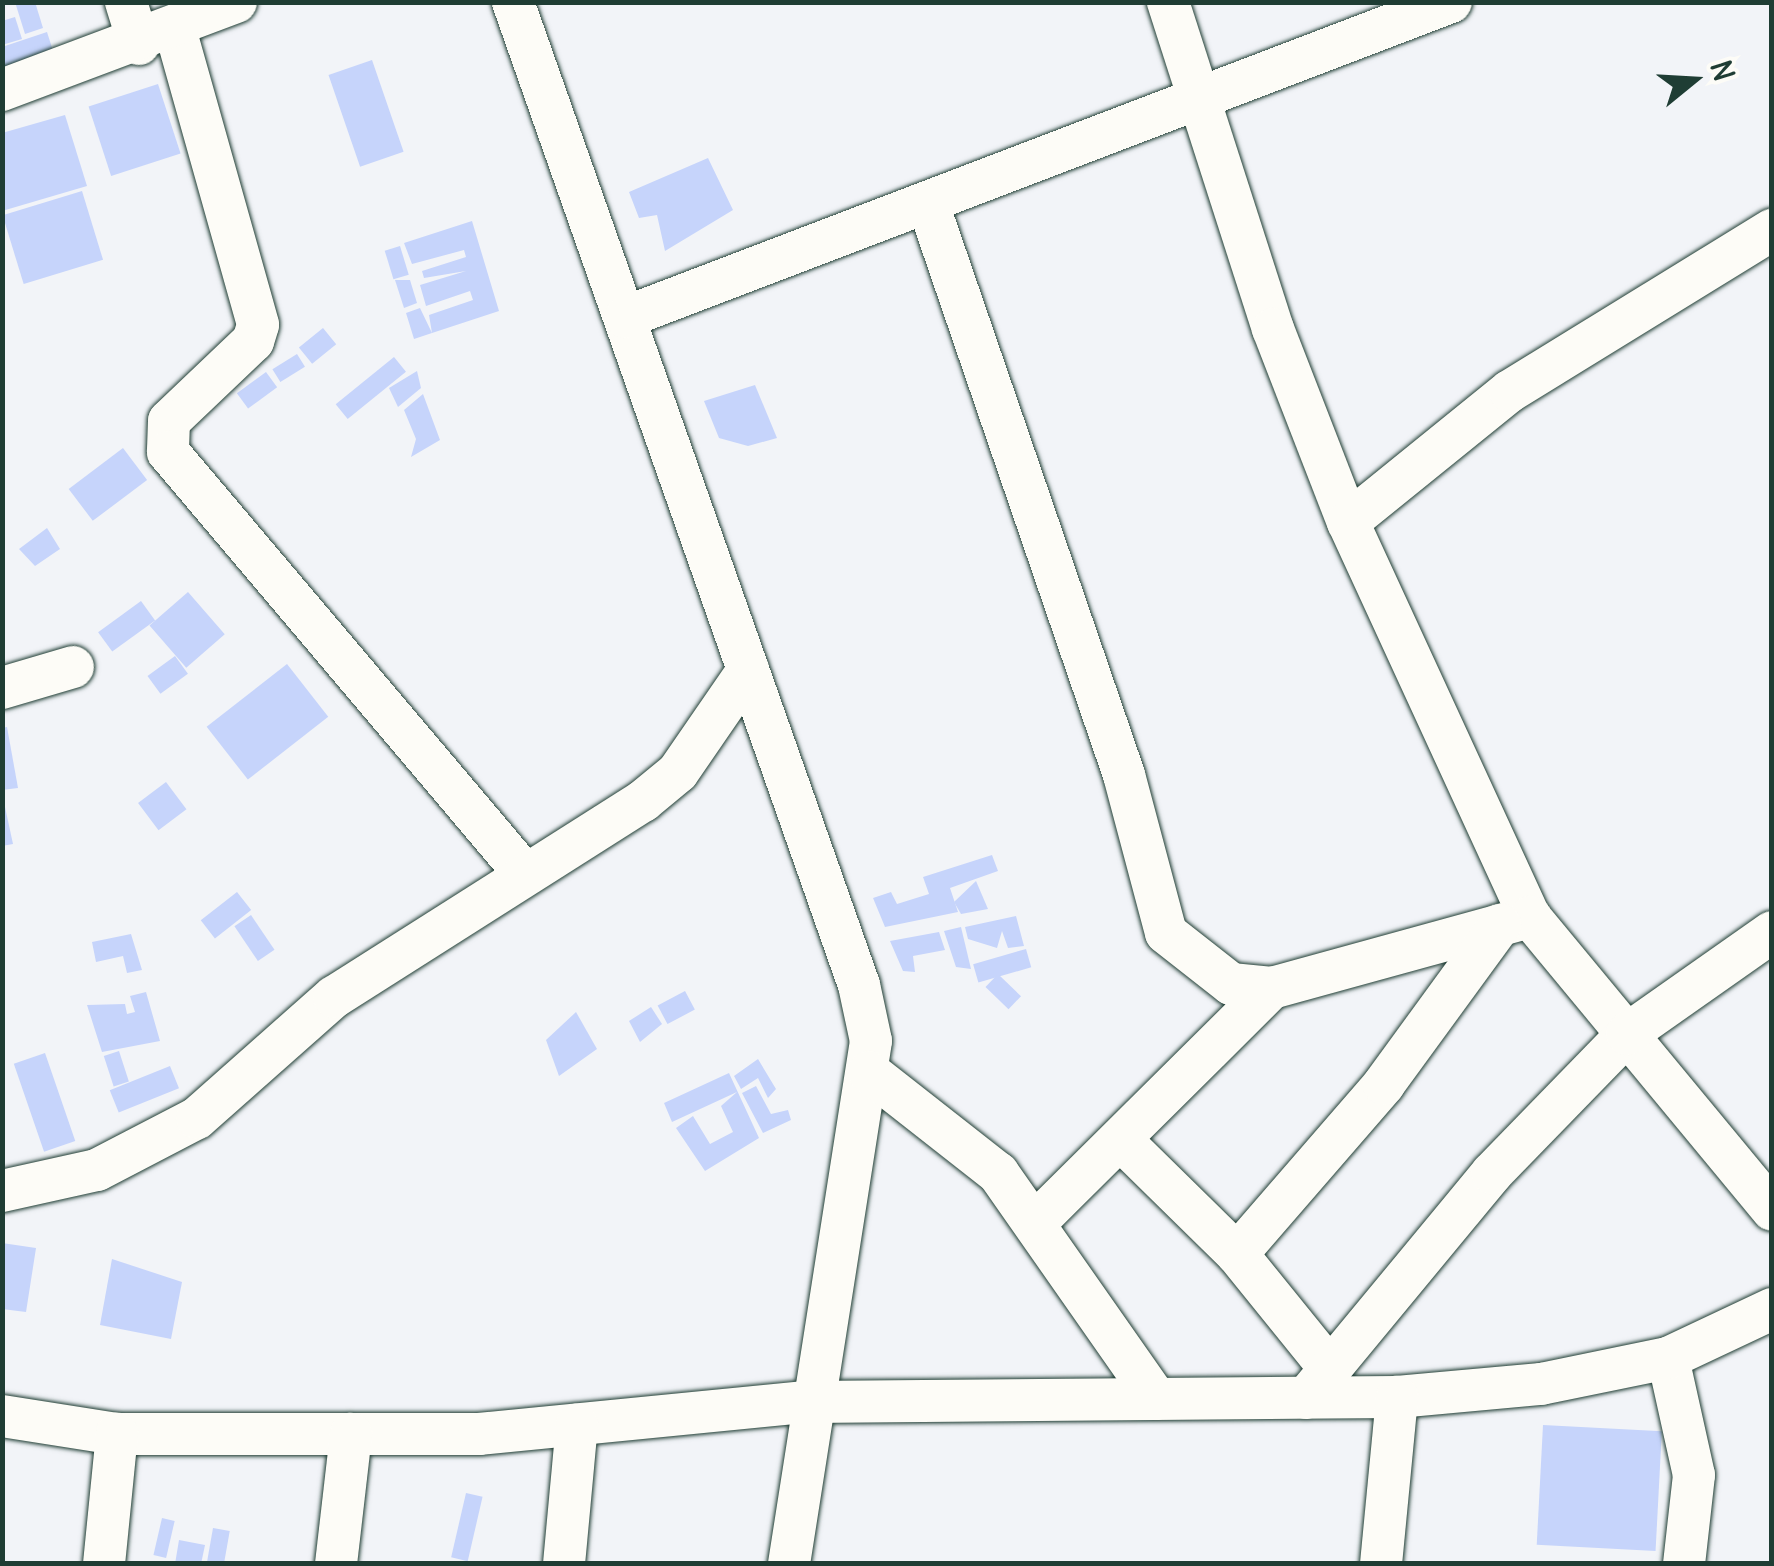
<!DOCTYPE html>
<style>
body{margin:0}
#map{position:relative;width:1774px;height:1566px;overflow:hidden;background:#f2f4f8;font-family:Delius,sans-serif}
div>[style]{position:absolute}
[style*='--x']{left:calc(var(--x)*1px);top:calc(var(--y)*1px);width:calc(var(--w)*1px);rotate:calc(var(--a)*1deg)}
.building>*{inset:0;background:#c6d4fb;transform-origin:0 0}
.roads{filter:drop-shadow(0 0 2px #1f3d34) drop-shadow(0 0 2px #1f3d34)}
.minor>*{height:42px;margin:-21px;padding:0 21px;transform-origin:21px;border-radius:21px;background:#fdfcf7}
span{translate:-50% -50%;white-space:nowrap;text-align:center;line-height:1.15;-webkit-text-stroke:8px #fdfcf7;paint-order:stroke}
.frame{position:absolute;inset:0;border:5px solid #1f3d34;pointer-events:none}
.north{position:absolute;left:1644px;top:30px;width:100px;height:100px;-webkit-text-stroke:8px #fdfcf7;paint-order:stroke;rotate:72deg;font-size:28px;font-weight:700;line-height:40px;text-align:center;color:#1f3d34}
.north::after{content:'';display:block;margin:auto;width:35px;height:45px;background:#1f3d34;clip-path:polygon(50% 0,100% 100%,50% 72%,0 100%)}
</style>
<div id="map">
<div class="building">
<div style="clip-path:polygon(15px 2px,35px 2px,43px 28px,25px 34px)"></div>
<div style="clip-path:polygon(15px 17px,22px 39px,2px 45px,2px 21px)"></div>
<div style="clip-path:polygon(47px 32px,54px 54px,2px 71px,2px 47px)"></div>
<div style="left:372px;top:60px;width:97px;height:46px;rotate:71deg"></div>
<div style="left:158px;top:84px;width:73px;height:73px;rotate:72deg"></div>
<div style="clip-path:polygon(65px 115px,87px 186px,2px 211px,2px 133px)"></div>
<div style="clip-path:polygon(708px 158px,733px 210px,665px 251px,657px 215px,639px 218px,629px 192px)"></div>
<div style="left:82px;top:191px;width:72px;height:83px;rotate:73deg"></div>
<div style="clip-path:polygon(472px 221px,499px 311px,432px 333px,414px 339px,406px 313px,420px 308px,432px 333px,429px 315px,473px 300px,470px 291px,426px 306px,420px 285px,466px 271px,424px 278px,422px 271px,466px 257px,464px 250px,412px 264px,404px 243px)"></div>
<div style="left:400px;top:246px;width:30px;height:16px;rotate:73deg"></div>
<div style="clip-path:polygon(395px 280px,410px 280px,417px 303px,404px 308px)"></div>
<div style="left:323px;top:328px;width:21px;height:31px;rotate:51deg"></div>
<div style="left:297px;top:354px;width:15px;height:29px;rotate:58deg"></div>
<div style="left:394px;top:357px;width:19px;height:75px;rotate:51deg"></div>
<div style="clip-path:polygon(417px 371px,421px 388px,398px 407px,389px 388px)"></div>
<div style="left:266px;top:372px;width:19px;height:36px;rotate:54deg"></div>
<div style="clip-path:polygon(755px 385px,777px 438px,748px 446px,719px 438px,704px 401px)"></div>
<div style="clip-path:polygon(423px 394px,440px 440px,411px 457px,416px 439px,404px 410px)"></div>
<div style="left:123px;top:448px;width:40px;height:68px;rotate:53deg"></div>
<div style="clip-path:polygon(47px 528px,60px 549px,35px 566px,19px 549px)"></div>
<div style="left:188px;top:592px;width:56px;height:51px;rotate:49deg"></div>
<div style="left:141px;top:601px;width:24px;height:53px;rotate:54deg"></div>
<div style="left:175px;top:656px;width:22px;height:34px;rotate:54deg"></div>
<div style="left:287px;top:664px;width:67px;height:102px;rotate:52deg"></div>
<div style="clip-path:polygon(7px 727px,18px 788px,2px 790px,2px 728px)"></div>
<div style="left:166px;top:782px;width:34px;height:35px;rotate:53deg"></div>
<div style="clip-path:polygon(2px 793px,13px 844px,2px 846px)"></div>
<div style="clip-path:polygon(992px 855px,998px 871px,950px 888px,958px 912px,885px 927px,873px 898px,891px 892px,897px 904px,929px 894px,923px 877px)"></div>
<div style="clip-path:polygon(976px 881px,988px 909px,961px 914px,954px 902px)"></div>
<div style="left:237px;top:892px;width:23px;height:46px;rotate:52deg"></div>
<div style="left:251px;top:915px;width:42px;height:20px;rotate:56deg"></div>
<div style="clip-path:polygon(1016px 916px,1024px 946px,1008px 948px,1002px 931px,997px 948px,968px 939px,965px 927px)"></div>
<div style="clip-path:polygon(961px 927px,971px 969px,956px 967px,944px 931px)"></div>
<div style="clip-path:polygon(939px 932px,945px 950px,913px 956px,915px 972px,903px 971px,890px 941px)"></div>
<div style="clip-path:polygon(131px 934px,142px 970px,127px 973px,123px 956px,96px 962px,92px 942px)"></div>
<div style="left:1026px;top:949px;width:19px;height:55px;rotate:74deg"></div>
<div style="left:998px;top:974px;width:32px;height:18px;rotate:44deg"></div>
<div style="left:685px;top:991px;width:21px;height:31px;rotate:62deg"></div>
<div style="clip-path:polygon(146px 992px,160px 1041px,102px 1052px,87px 1005px,125px 1004px,127px 1014px,135px 1012px,130px 996px)"></div>
<div style="clip-path:polygon(651px 1007px,662px 1024px,640px 1042px,629px 1021px)"></div>
<div style="clip-path:polygon(576px 1012px,597px 1049px,559px 1076px,546px 1040px)"></div>
<div style="left:119px;top:1051px;width:32px;height:16px;rotate:72deg"></div>
<div style="left:45px;top:1053px;width:93px;height:33px;rotate:71deg"></div>
<div style="clip-path:polygon(758px 1059px,776px 1089px,768px 1098px,758px 1078px,741px 1089px,734px 1076px)"></div>
<div style="left:170px;top:1066px;width:24px;height:65px;rotate:68deg"></div>
<div style="clip-path:polygon(729px 1073px,759px 1138px,705px 1171px,676px 1128px,693px 1116px,710px 1144px,733px 1132px,721px 1106px,737px 1092px,672px 1122px,664px 1103px)"></div>
<div style="clip-path:polygon(756px 1086px,771px 1114px,788px 1110px,791px 1120px,763px 1133px,742px 1093px)"></div>
<div style="clip-path:polygon(2px 1243px,36px 1248px,26px 1312px,2px 1309px)"></div>
<div style="clip-path:polygon(112px 1259px,182px 1282px,171px 1339px,100px 1325px)"></div>
<div style="left:1543px;top:1425px;width:119px;height:120px;rotate:3deg"></div>
<div style="left:466px;top:1493px;width:17px;height:66px;rotate:13deg"></div>
<div style="left:162px;top:1518px;width:13px;height:38px;rotate:13deg"></div>
<div style="left:213px;top:1528px;width:17px;height:37px;rotate:10deg"></div>
<div style="clip-path:polygon(179px 1540px,205px 1545px,201px 1564px,175px 1564px)"></div>
</div>
<div class="roads">
<div class="minor">
<div style="--x:126;--y:2;--w:44;--a:72.8"></div>
<div style="--x:513;--y:2;--w:1042;--a:70.61"></div>
<div style="--x:859;--y:985;--w:57;--a:77.9"></div>
<div style="--x:871;--y:1041;--w:529;--a:98.91"></div>
<div style="--x:1168;--y:2;--w:343;--a:72.2"></div>
<div style="--x:1273;--y:329;--w:207;--a:68.8"></div>
<div style="--x:1348;--y:522;--w:435;--a:65.3"></div>
<div style="--x:175;--y:29;--w:307;--a:74.3"></div>
<div style="--x:258;--y:325;--w:17;--a:107"></div>
<div style="--x:253;--y:341;--w:116;--a:136.4"></div>
<div style="--x:169;--y:421;--w:31;--a:92"></div>
<div style="--x:168;--y:452;--w:551;--a:49.78"></div>
<div style="--x:2;--y:90;--w:250;--a:-20.6"></div>
<div style="--x:928;--y:204;--w:604;--a:71.05"></div>
<div style="--x:1124;--y:775;--w:163;--a:75.1"></div>
<div style="--x:1166;--y:933;--w:83;--a:38.1"></div>
<div style="--x:1231;--y:984;--w:41;--a:5.6"></div>
<div style="--x:1272;--y:988;--w:268;--a:-15.4"></div>
<div style="--x:1530;--y:917;--w:380;--a:50.4"></div>
<div style="--x:626;--y:317;--w:883;--a:-20.9"></div>
<div style="--x:1348;--y:522;--w:208;--a:-39"></div>
<div style="--x:1510;--y:391;--w:308;--a:-31.6"></div>
<div style="--x:2;--y:688;--w:74;--a:-16.5"></div>
<div style="--x:869;--y:1072;--w:164;--a:38.1"></div>
<div style="--x:998;--y:1173;--w:276;--a:55"></div>
<div style="--x:1122;--y:1141;--w:161;--a:44.5"></div>
<div style="--x:1237;--y:1254;--w:149;--a:51"></div>
<div style="--x:2;--y:1191;--w:97;--a:-12.5"></div>
<div style="--x:97;--y:1170;--w:113;--a:-27.5"></div>
<div style="--x:197;--y:1118;--w:183;--a:-41.5"></div>
<div style="--x:334;--y:997;--w:366;--a:-32.4"></div>
<div style="--x:643;--y:801;--w:45;--a:-39.6"></div>
<div style="--x:678;--y:772;--w:124;--a:-55.5"></div>
<div style="--x:1038;--y:1220;--w:330;--a:-44.8"></div>
<div style="--x:1237;--y:1254;--w:225;--a:-49.1"></div>
<div style="--x:1384;--y:1084;--w:197;--a:-53.9"></div>
<div style="--x:1668;--y:1358;--w:120;--a:77.5"></div>
<div style="--x:1694;--y:1475;--w:90;--a:96.4"></div>
<div style="--x:1306;--y:1398;--w:292;--a:-50.4"></div>
<div style="--x:1492;--y:1173;--w:194;--a:-45.8"></div>
<div style="--x:1627;--y:1034;--w:177;--a:-35.1"></div>
<div style="--x:2;--y:1416;--w:116;--a:8.9"></div>
<div style="--x:117;--y:1434;--w:362;--a:0"></div>
<div style="--x:479;--y:1434;--w:331;--a:-5.6"></div>
<div style="--x:808;--y:1402;--w:589;--a:-0.49"></div>
<div style="--x:1397;--y:1397;--w:145;--a:-5.2"></div>
<div style="--x:1541;--y:1384;--w:130;--a:-11.6"></div>
<div style="--x:1668;--y:1358;--w:115;--a:-25.2"></div>
<div style="--x:104;--y:1564;--w:131;--a:-84.3"></div>
<div style="--x:336;--y:1564;--w:131;--a:-83.4"></div>
<div style="--x:564;--y:1564;--w:140;--a:-84.7"></div>
<div style="--x:1381;--y:1564;--w:168;--a:-84.5"></div>
</div>
</div>
<div class="frame"></div>
<div class="north">N</div>
</div>
